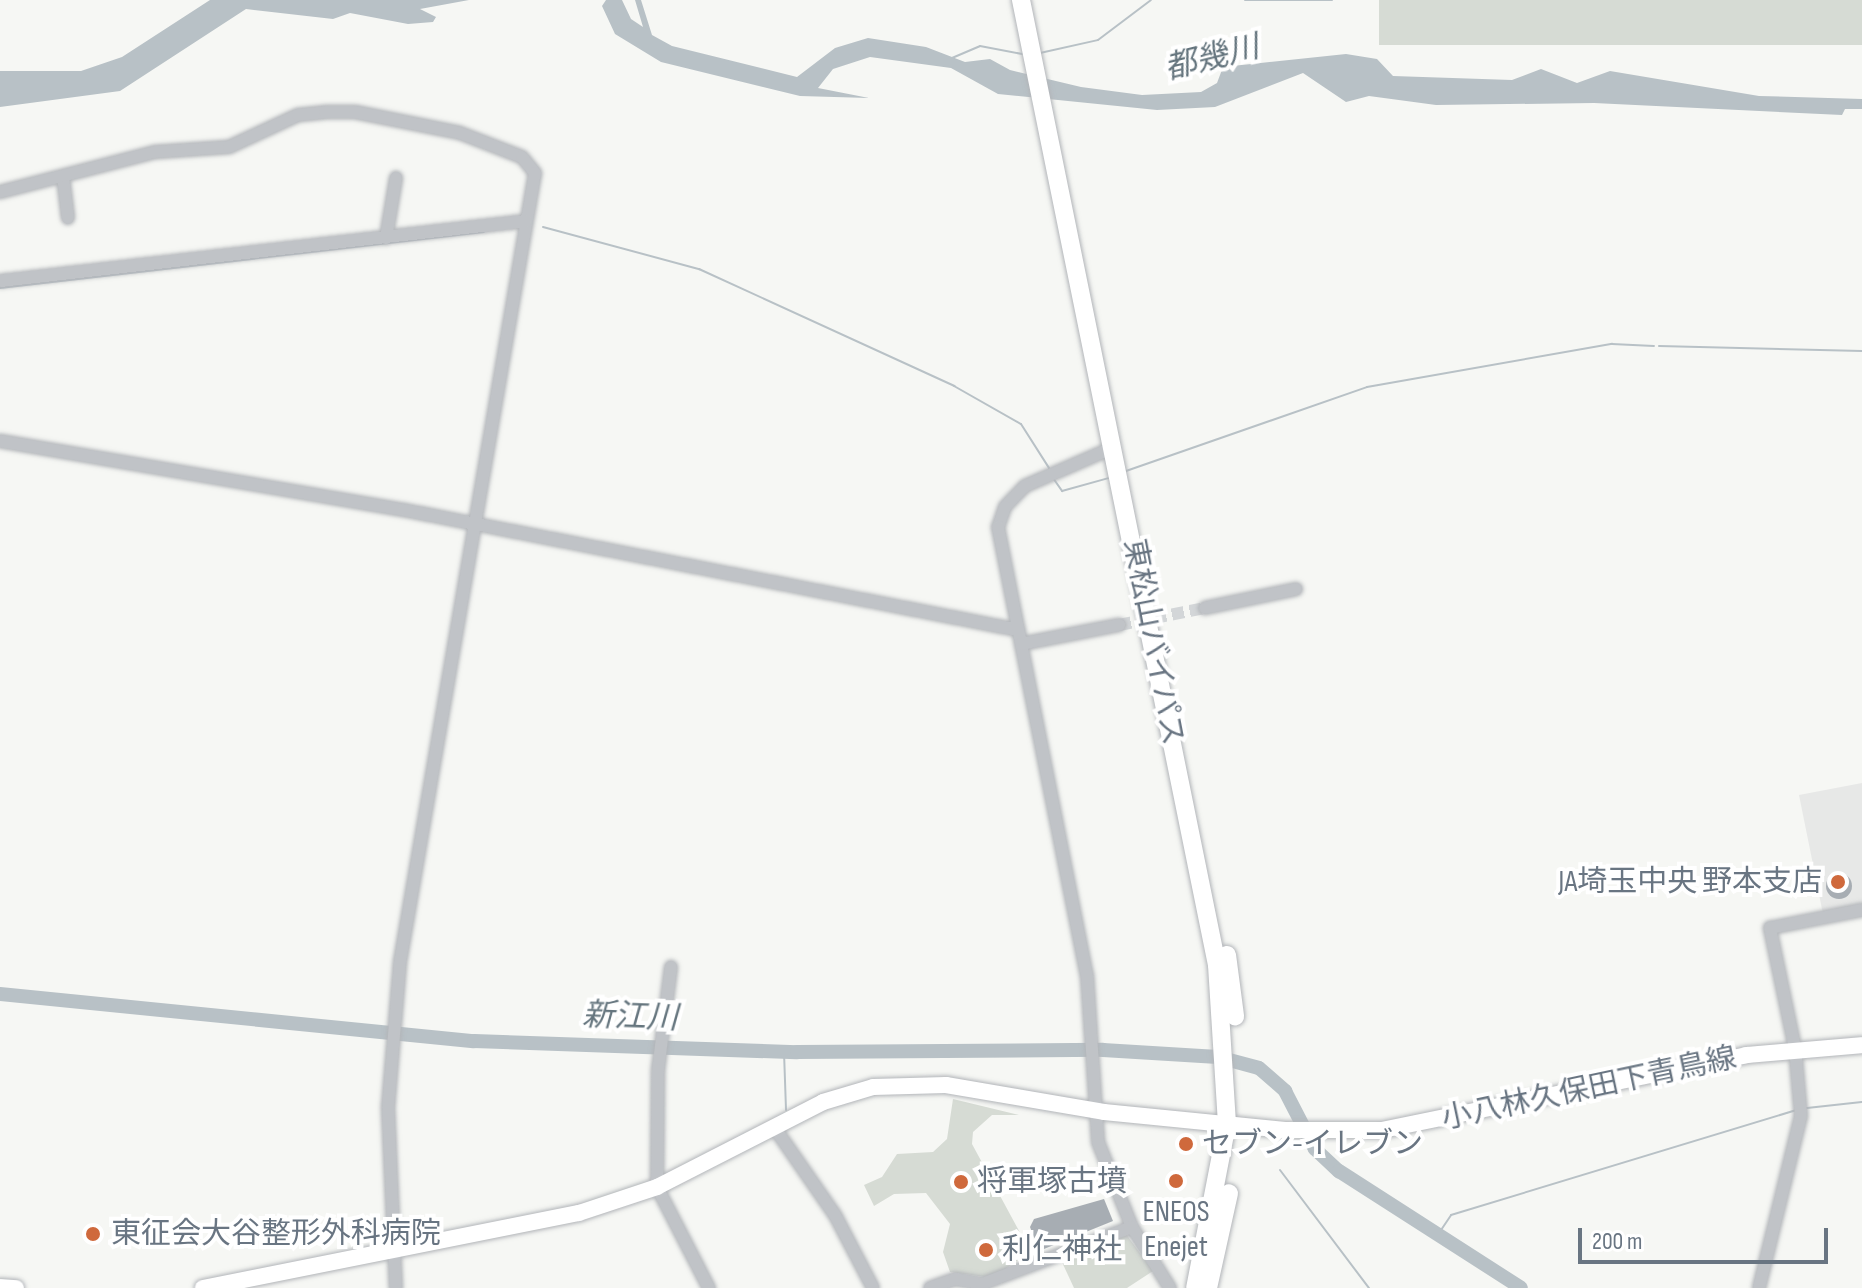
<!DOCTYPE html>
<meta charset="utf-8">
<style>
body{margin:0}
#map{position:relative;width:1862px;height:1288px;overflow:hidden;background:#f6f7f4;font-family:"Sofia Sans Condensed","Noto Sans JP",sans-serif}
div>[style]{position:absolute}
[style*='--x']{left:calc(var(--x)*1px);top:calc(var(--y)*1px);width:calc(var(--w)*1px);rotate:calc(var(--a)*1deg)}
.built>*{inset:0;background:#e7e8e7}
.green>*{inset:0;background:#d6dbd4;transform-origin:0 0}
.water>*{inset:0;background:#b8c1c6}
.stream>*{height:2px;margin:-1px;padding:0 1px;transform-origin:1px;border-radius:1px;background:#b8c1c6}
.river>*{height:14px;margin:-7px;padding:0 7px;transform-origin:7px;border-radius:7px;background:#b8c1c6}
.building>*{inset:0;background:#a7adb3}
.round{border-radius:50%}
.minor-tunnel>*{height:12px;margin-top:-6px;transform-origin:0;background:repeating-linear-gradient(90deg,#d3d6d8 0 12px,transparent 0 18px)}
.roads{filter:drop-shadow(0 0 2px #b2b5b9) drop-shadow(0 0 2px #b2b5b9)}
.minor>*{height:12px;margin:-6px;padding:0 6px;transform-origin:6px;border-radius:6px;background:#c0c3c7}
.major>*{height:16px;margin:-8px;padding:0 8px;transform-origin:8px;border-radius:8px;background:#fff}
.highway>*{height:18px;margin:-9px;padding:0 9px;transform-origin:9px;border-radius:9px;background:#fff}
.dots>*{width:22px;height:22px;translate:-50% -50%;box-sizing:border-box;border:4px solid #fff;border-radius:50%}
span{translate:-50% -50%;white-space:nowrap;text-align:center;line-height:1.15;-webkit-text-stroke:8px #fff;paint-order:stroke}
.street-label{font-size:30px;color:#697582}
.poi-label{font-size:30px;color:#697582}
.right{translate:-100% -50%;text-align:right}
.left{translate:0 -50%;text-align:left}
.water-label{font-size:32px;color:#65757e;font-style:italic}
.scale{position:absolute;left:1578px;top:1228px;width:250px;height:36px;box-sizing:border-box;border:4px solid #697582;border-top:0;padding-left:10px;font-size:24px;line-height:28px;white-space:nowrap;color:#697582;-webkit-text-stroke:6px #fff;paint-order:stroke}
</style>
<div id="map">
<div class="built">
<div style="clip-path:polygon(1862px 783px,1862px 906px,1823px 914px,1799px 795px)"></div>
</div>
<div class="green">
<div style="left:1379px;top:0;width:483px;height:45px"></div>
<div style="clip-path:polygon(953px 1099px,1019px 1115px,992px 1115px,973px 1132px,972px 1144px,1025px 1242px,1018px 1260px,993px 1278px,950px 1272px,943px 1252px,950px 1224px,926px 1193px,894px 1194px,874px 1206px,864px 1185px,882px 1177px,897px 1154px,933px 1152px,947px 1139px)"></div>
<div style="clip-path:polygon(1126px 1234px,1153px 1271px,1127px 1288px,1074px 1288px,1061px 1260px)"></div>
</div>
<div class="water">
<div style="clip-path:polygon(210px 0,469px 0,420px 9px,436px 17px,433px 22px,408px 24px,350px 13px,333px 19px,246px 9px,120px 91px,0 107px,0 71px,81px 71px,122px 57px)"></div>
<div style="clip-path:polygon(606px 0,622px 0,631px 19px,643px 27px,635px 0,641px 0,652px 35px,672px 46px,797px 77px,835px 48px,868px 38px,926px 47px,965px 62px,990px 59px,1010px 70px,1081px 87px,1142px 95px,1201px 92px,1217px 83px,1223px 67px,1346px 54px,1377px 59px,1393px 76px,1512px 80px,1541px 69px,1577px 83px,1610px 71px,1759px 96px,1862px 99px,1862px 109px,1845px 109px,1842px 115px,1594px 103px,1436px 105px,1369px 96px,1346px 102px,1303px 73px,1215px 107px,1157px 110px,998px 94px,951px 68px,870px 57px,833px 69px,818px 88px,869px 98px,800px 96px,661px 62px,615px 34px,602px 6px)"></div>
</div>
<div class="stream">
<div style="--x:1245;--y:0;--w:87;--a:0"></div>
<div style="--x:1040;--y:53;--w:59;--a:-12.6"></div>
<div style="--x:1098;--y:40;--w:66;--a:-37"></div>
<div style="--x:952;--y:58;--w:30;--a:-23"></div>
<div style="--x:980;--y:46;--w:43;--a:10.8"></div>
<div style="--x:543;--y:227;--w:162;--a:15.1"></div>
<div style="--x:699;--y:269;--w:281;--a:24.6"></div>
<div style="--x:954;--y:386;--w:77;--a:29.6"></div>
<div style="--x:1021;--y:424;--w:52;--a:57.5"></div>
<div style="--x:0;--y:288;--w:487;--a:-6.6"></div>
<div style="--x:1659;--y:346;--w:203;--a:1.4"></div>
<div style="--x:1126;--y:471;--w:255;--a:-19.2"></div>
<div style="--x:1367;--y:387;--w:249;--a:-10"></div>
<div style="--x:1612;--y:344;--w:42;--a:2.7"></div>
<div style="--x:1053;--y:478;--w:16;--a:55"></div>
<div style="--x:1062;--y:491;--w:49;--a:-15.5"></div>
<div style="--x:784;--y:1052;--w:58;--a:88"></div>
<div style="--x:1807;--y:1108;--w:55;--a:-6.2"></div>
<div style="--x:1280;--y:1170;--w:148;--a:53"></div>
<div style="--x:1437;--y:1236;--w:25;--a:-56"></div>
<div style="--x:1451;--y:1215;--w:361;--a:-16.9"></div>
</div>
<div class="river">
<div style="--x:0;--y:994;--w:476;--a:5.7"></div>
<div style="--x:474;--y:1041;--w:323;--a:2"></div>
<div style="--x:797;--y:1052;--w:306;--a:-0.4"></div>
<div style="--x:1103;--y:1050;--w:115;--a:3.5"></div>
<div style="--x:1218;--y:1057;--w:42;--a:15"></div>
<div style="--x:1259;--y:1068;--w:35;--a:41"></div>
<div style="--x:1285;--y:1091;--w:65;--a:62.7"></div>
<div style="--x:1315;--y:1149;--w:33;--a:43"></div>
<div style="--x:1339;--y:1171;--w:216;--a:32.7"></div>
</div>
<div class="building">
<div class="round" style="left:1826px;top:873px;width:26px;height:26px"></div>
<div style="clip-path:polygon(1104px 1199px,1113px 1221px,1039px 1251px,1030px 1227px,1034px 1219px)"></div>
</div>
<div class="minor-tunnel">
<div style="--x:1119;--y:625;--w:88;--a:-11.2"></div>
</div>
<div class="roads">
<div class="minor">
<div style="--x:63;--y:176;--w:42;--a:83.2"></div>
<div style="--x:0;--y:192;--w:160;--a:-14.5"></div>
<div style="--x:155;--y:152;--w:74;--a:-3.9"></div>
<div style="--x:229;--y:147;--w:76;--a:-24.9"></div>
<div style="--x:298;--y:115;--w:27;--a:-6"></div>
<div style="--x:325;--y:112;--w:30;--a:0"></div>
<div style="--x:355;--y:112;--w:107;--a:11.3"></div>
<div style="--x:460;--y:133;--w:66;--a:21.2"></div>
<div style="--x:522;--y:157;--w:21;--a:51"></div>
<div style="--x:535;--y:173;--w:800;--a:99.71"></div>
<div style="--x:400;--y:962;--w:145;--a:94.7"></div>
<div style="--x:388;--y:1107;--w:181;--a:87.5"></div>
<div style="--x:386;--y:238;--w:61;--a:-80.5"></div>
<div style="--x:0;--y:281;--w:529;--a:-6.51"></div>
<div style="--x:0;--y:441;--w:410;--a:9.7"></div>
<div style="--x:404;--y:510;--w:626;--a:11.06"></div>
<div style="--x:1112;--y:448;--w:95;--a:156.4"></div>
<div style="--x:1025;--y:486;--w:29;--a:134"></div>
<div style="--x:1005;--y:507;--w:21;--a:109"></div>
<div style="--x:998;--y:527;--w:457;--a:78.8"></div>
<div style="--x:1087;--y:975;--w:167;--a:86.2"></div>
<div style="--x:1098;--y:1142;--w:92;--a:68.2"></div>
<div style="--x:1132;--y:1227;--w:72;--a:58.1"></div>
<div style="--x:1205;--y:608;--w:93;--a:-11.8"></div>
<div style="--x:1021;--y:644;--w:100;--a:-11"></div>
<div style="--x:671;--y:967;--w:104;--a:97.2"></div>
<div style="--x:658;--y:1070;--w:117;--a:90.5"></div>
<div style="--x:657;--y:1187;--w:114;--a:62.8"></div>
<div style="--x:774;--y:1127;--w:107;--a:55.3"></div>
<div style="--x:835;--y:1215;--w:82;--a:62.5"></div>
<div style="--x:930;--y:1288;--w:27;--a:-20"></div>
<div style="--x:955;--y:1279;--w:27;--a:10"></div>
<div style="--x:982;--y:1284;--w:160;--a:-20.8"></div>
<div style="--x:1759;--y:1288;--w:177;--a:-76.3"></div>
<div style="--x:1801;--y:1116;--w:68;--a:-95"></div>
<div style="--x:1795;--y:1048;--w:123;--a:-101.8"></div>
<div style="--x:1770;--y:928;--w:94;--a:-11.1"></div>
</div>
<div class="major">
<div style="--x:0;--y:1287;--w:16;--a:4"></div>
<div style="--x:203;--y:1288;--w:383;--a:-11.3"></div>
<div style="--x:579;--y:1213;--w:82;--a:-18.4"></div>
<div style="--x:657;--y:1187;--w:186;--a:-27.1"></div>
<div style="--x:823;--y:1102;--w:52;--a:-16.7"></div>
<div style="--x:873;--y:1087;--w:73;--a:-1.6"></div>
<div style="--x:946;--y:1085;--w:160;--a:9.7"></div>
<div style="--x:1104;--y:1112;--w:182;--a:5.7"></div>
<div style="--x:1285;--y:1130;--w:97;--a:0"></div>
<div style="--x:1382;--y:1130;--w:372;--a:-11.6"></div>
<div style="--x:1746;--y:1055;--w:116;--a:-4.9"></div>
</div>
<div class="highway">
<div style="--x:1021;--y:0;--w:985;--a:78.52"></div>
<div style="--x:1217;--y:965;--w:159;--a:86.4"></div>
<div style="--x:1227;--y:1124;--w:167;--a:101"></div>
<div style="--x:1227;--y:955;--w:62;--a:82.5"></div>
<div style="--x:1208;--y:1288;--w:97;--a:-77.5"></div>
</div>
</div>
<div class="dots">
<div style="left:1838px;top:882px;background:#cf693c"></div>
<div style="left:1186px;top:1144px;background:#cf693c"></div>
<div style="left:1176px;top:1181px;background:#cf693c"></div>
<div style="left:961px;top:1182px;background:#cf693c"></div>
<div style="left:93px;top:1234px;background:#cf693c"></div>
<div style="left:986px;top:1250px;background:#cf693c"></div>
</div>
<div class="street-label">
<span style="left:1153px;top:642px;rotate:79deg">東松山バイパス</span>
<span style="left:1589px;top:1089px;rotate:-12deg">小八林久保田下青鳥線</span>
</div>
<div class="poi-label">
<span class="right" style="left:1822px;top:882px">JA埼玉中央 野本支店</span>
<span class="left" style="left:1202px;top:1144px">セブン-イレブン</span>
<span class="left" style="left:977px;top:1182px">将軍塚古墳</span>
<span style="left:1176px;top:1229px">ENEOS<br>Enejet</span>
<span class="left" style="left:111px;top:1234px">東征会大谷整形外科病院</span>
<span class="left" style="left:1002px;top:1250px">利仁神社</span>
</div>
<div class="water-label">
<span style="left:1212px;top:59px;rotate:-14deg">都幾川</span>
<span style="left:630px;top:1018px;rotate:2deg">新江川</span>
</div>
<div class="scale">200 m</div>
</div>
